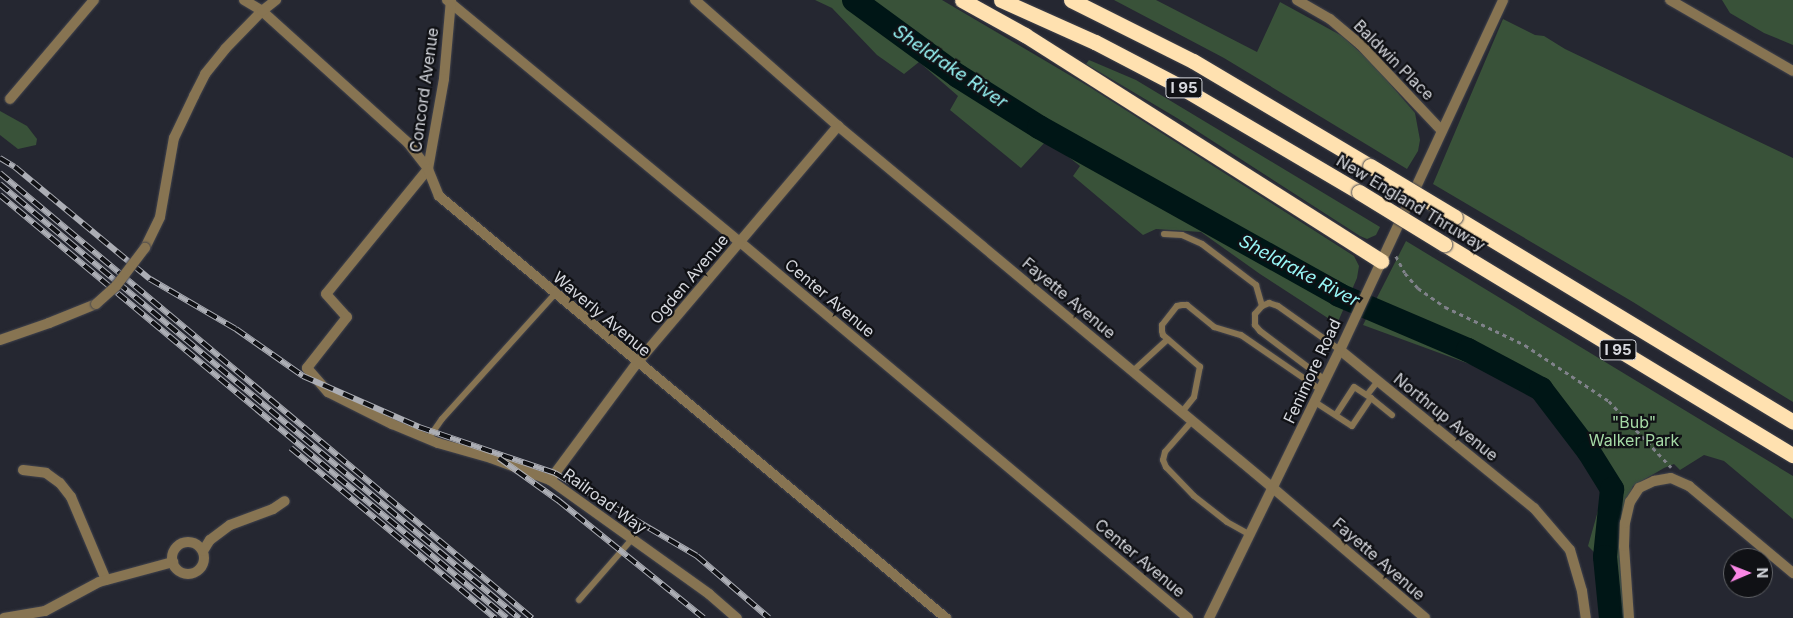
<!DOCTYPE html>
<style>
body{margin:0}
#map{position:relative;width:1793px;height:618px;overflow:hidden;background:#252731;font-family:Inter,sans-serif}
div>[style]{position:absolute}
[style*='--x']{left:calc(var(--x)*1px);top:calc(var(--y)*1px);width:calc(var(--w)*1px);rotate:calc(var(--a)*1deg)}
.green>*{inset:0;background:#395239}
.river>*{height:24px;margin:-12px;padding:0 12px;transform-origin:12px;border-radius:12px;background:#001616}
.path>*{height:2.5px;margin-top:-1.25px;transform-origin:0;background:repeating-linear-gradient(90deg,#80828a 0 4px,transparent 0 8px)}
.roads{filter:drop-shadow(0 0 1px #41434d) drop-shadow(0 0 1px #41434d)}
.service>*{height:6px;margin:-3px;padding:0 3px;transform-origin:3px;border-radius:3px;background:#877452}
.minor>*{height:10px;margin:-5px;padding:0 5px;transform-origin:5px;border-radius:5px;background:#877452}
.minor>.ring{margin:-5px;padding:0;box-sizing:content-box;background:none;border:10px solid #877452;border-radius:50%}
.tertiary>*{height:10px;margin:-5px;padding:0 5px;transform-origin:5px;border-radius:5px;background:#877452}
.motorway>*{height:15px;margin:-7.5px;padding:0 7.5px;transform-origin:7.5px;border-radius:7.5px;background:#ffe1b0}
.rail>*{height:5.5px;margin-top:-2.75px;transform-origin:0;background:repeating-linear-gradient(90deg,#101115 0 11px,#acaeb5 0 22px);box-sizing:border-box;border-block:1px solid #acaeb5}
.bridges{filter:drop-shadow(0 0 1px #41434d) drop-shadow(0 0 1px #41434d)}
.tertiary-bridge>*{height:10px;margin:-5px;padding:0 5px;transform-origin:5px;border-radius:5px;background:#877452}
.motorway-bridge>*{height:15px;margin:-7.5px;padding:0 7.5px;transform-origin:7.5px;border-radius:7.5px;background:#ffe1b0}
span{translate:-50% -50%;white-space:nowrap;text-align:center;line-height:1.15;-webkit-text-stroke:4.5px #101115;paint-order:stroke}
.shield-label span{padding:1px 4px;background:#101115;border:1px solid;border-radius:4px;-webkit-text-stroke-width:0}
.shield-label{font-size:15px;color:#d6d8de;font-weight:700}
.street-label{font-size:16px;color:#d6d8de}
.park-label{font-size:16px;color:#a6daa6}
.water-label{font-size:18px;color:#98f6f7;font-style:italic}
.north{position:absolute;left:1723px;top:548px;width:50px;height:50px;box-sizing:border-box;background:#101115;border:1px solid #5f6165;border-radius:50%;rotate:89deg;font-size:14px;font-weight:700;line-height:20px;text-align:center;color:#d6d8de}
.north::after{content:'';display:block;margin:auto;width:18px;height:22px;background:#fb87e6;clip-path:polygon(50% 0,100% 100%,50% 72%,0 100%)}
</style>
<div id="map">
<div class="green">
<div style="clip-path:polygon(815px 0,942px 0,1088px 86px,1354px 256px,1359px 266px,1357px 278px,1337px 324px,1260px 274px,1201px 232px,1156px 229px,1143px 235px,1073px 176px,1080px 166px,1047px 140px,1021px 168px,950px 110px,958px 96px,919px 62px,904px 74px,877px 55px,832px 8px)"></div>
<div style="clip-path:polygon(1114px 0,1156px 0,1257px 52px,1280px 2px,1342px 36px,1372px 63px,1415px 113px,1420px 140px,1418px 151px,1407px 169px,1224px 58px)"></div>
<div style="clip-path:polygon(1722px 0,1793px 0,1793px 45px,1764px 33px,1730px 13px)"></div>
<div style="clip-path:polygon(1503px 19px,1535px 35px,1544px 36px,1565px 49px,1793px 158px,1793px 402px,1633px 302px,1433px 184px)"></div>
<div style="clip-path:polygon(1089px 60px,1136px 80px,1380px 227px,1376px 235px,1367px 239px,1360px 236px,1177px 118px,1086px 64px)"></div>
<div style="clip-path:polygon(0 111px,27px 126px,37px 139px,36px 145px,18px 149px,0 135px)"></div>
<div style="clip-path:polygon(1406px 241px,1793px 476px,1793px 519px,1724px 461px,1704px 455px,1680px 470px,1674px 464px,1664px 468px,1633px 486px,1623px 511px,1619px 535px,1626px 618px,1604px 618px,1599px 557px,1588px 546px,1605px 486px,1533px 391px,1486px 365px,1475px 366px,1363px 325px)"></div>
</div>
<div class="river">
<div style="--x:854;--y:0;--w:129;--a:36.2"></div>
<div style="--x:958;--y:76;--w:96;--a:32.2"></div>
<div style="--x:1039;--y:127;--w:344;--a:29.2"></div>
<div style="--x:1339;--y:295;--w:140;--a:23.1"></div>
<div style="--x:1468;--y:350;--w:83;--a:28.1"></div>
<div style="--x:1541;--y:389;--w:79;--a:52.7"></div>
<div style="--x:1589;--y:452;--w:44;--a:58.1"></div>
<div style="--x:1612;--y:489;--w:68;--a:95.9"></div>
<div style="--x:1605;--y:557;--w:61;--a:84.4"></div>
</div>
<div class="path">
<div style="--x:1396;--y:256;--w:19;--a:62"></div>
<div style="--x:1405;--y:273;--w:20;--a:49"></div>
<div style="--x:1418;--y:288;--w:33;--a:35"></div>
<div style="--x:1445;--y:307;--w:89;--a:25.4"></div>
<div style="--x:1525;--y:345;--w:101;--a:33.7"></div>
<div style="--x:1609;--y:401;--w:91;--a:46.8"></div>
</div>
<div class="roads">
<div class="service">
<div style="--x:1164;--y:234;--w:18;--a:3"></div>
<div style="--x:1182;--y:235;--w:22;--a:24"></div>
<div style="--x:1202;--y:244;--w:68;--a:37.2"></div>
<div style="--x:1256;--y:285;--w:22;--a:74"></div>
<div style="--x:1133;--y:371;--w:47;--a:-42.4"></div>
<div style="--x:1325;--y:380;--w:81;--a:-143"></div>
<div style="--x:1260;--y:331;--w:8;--a:-130"></div>
<div style="--x:1255;--y:325;--w:11;--a:-90"></div>
<div style="--x:1255;--y:314;--w:11;--a:-49"></div>
<div style="--x:1262;--y:306;--w:8;--a:-23"></div>
<div style="--x:1269;--y:303;--w:9;--a:18"></div>
<div style="--x:1278;--y:306;--w:76;--a:35.4"></div>
<div style="--x:1367;--y:395;--w:18;--a:-52"></div>
<div style="--x:1371;--y:398;--w:27;--a:39"></div>
<div style="--x:1315;--y:402;--w:44;--a:33"></div>
<div style="--x:1352;--y:426;--w:34;--a:-56"></div>
<div style="--x:1371;--y:398;--w:20;--a:-147"></div>
<div style="--x:1354;--y:387;--w:33;--a:123"></div>
<div style="--x:1182;--y:412;--w:19;--a:-51"></div>
<div style="--x:1194;--y:397;--w:31;--a:-79"></div>
<div style="--x:1200;--y:367;--w:49;--a:-139.1"></div>
<div style="--x:1163;--y:335;--w:4;--a:-104"></div>
<div style="--x:1162;--y:331;--w:6;--a:-90"></div>
<div style="--x:1162;--y:325;--w:24;--a:-52"></div>
<div style="--x:1177;--y:306;--w:5;--a:-11"></div>
<div style="--x:1182;--y:305;--w:5;--a:0"></div>
<div style="--x:1187;--y:305;--w:35;--a:39"></div>
<div style="--x:1214;--y:327;--w:28;--a:17"></div>
<div style="--x:1241;--y:335;--w:97;--a:34.5"></div>
<div style="--x:1192;--y:421;--w:41;--a:131.1"></div>
<div style="--x:1165;--y:452;--w:8;--a:104"></div>
<div style="--x:1163;--y:460;--w:8;--a:67"></div>
<div style="--x:1166;--y:467;--w:40;--a:46"></div>
<div style="--x:1194;--y:496;--w:42;--a:38.2"></div>
<div style="--x:1227;--y:522;--w:26;--a:29"></div>
<div style="--x:428;--y:439;--w:24;--a:-55"></div>
<div style="--x:442;--y:419;--w:169;--a:-47.9"></div>
<div style="--x:579;--y:600;--w:81;--a:-49"></div>
</div>
<div class="minor">
<div style="--x:447;--y:0;--w:380;--a:39.6"></div>
<div style="--x:740;--y:242;--w:585;--a:40.01"></div>
<div style="--x:451;--y:0;--w:79;--a:95.1"></div>
<div style="--x:444;--y:79;--w:91;--a:100.1"></div>
<div style="--x:428;--y:169;--w:161;--a:129.2"></div>
<div style="--x:326;--y:294;--w:31;--a:48"></div>
<div style="--x:347;--y:317;--w:65;--a:128.1"></div>
<div style="--x:307;--y:368;--w:32;--a:49"></div>
<div style="--x:328;--y:392;--w:72;--a:26.6"></div>
<div style="--x:392;--y:424;--w:50;--a:22.4"></div>
<div style="--x:438;--y:443;--w:55;--a:15.8"></div>
<div style="--x:491;--y:458;--w:63;--a:20.4"></div>
<div style="--x:550;--y:480;--w:196;--a:35.6"></div>
<div style="--x:709;--y:594;--w:37;--a:41"></div>
<div style="--x:695;--y:0;--w:191;--a:41.4"></div>
<div style="--x:838;--y:126;--w:566;--a:39.77"></div>
<div style="--x:1273;--y:488;--w:200;--a:40.5"></div>
<div style="--x:1297;--y:0;--w:38;--a:30"></div>
<div style="--x:1330;--y:19;--w:39;--a:40"></div>
<div style="--x:1360;--y:44;--w:118;--a:46.7"></div>
<div style="--x:1670;--y:0;--w:142;--a:30"></div>
<div style="--x:10;--y:99;--w:130;--a:-49.7"></div>
<div style="--x:1340;--y:350;--w:250;--a:39.2"></div>
<div style="--x:1534;--y:508;--w:55;--a:49.4"></div>
<div style="--x:1570;--y:550;--w:43;--a:73.7"></div>
<div style="--x:1582;--y:591;--w:27;--a:82"></div>
<div style="--x:23;--y:470;--w:23;--a:7"></div>
<div style="--x:46;--y:473;--w:17;--a:36"></div>
<div style="--x:60;--y:483;--w:18;--a:52"></div>
<div style="--x:71;--y:497;--w:90;--a:67.1"></div>
<div style="--x:550;--y:480;--w:146;--a:-53.4"></div>
<div style="--x:637;--y:363;--w:311;--a:-49.7"></div>
<div class="ring" style="left:172px;top:542px;width:22px;height:22px"></div>
<div style="--x:203;--y:551;--w:13;--a:-58"></div>
<div style="--x:210;--y:540;--w:25;--a:-37"></div>
<div style="--x:230;--y:525;--w:46;--a:-20.4"></div>
<div style="--x:273;--y:509;--w:14;--a:-34"></div>
<div style="--x:4;--y:618;--w:42;--a:-9.7"></div>
<div style="--x:45;--y:611;--w:61;--a:-28.2"></div>
<div style="--x:99;--y:582;--w:77;--a:-15.1"></div>
<div style="--x:1629;--y:618;--w:72;--a:-94"></div>
<div style="--x:1624;--y:546;--w:23;--a:-88"></div>
<div style="--x:1625;--y:523;--w:22;--a:-77"></div>
<div style="--x:1630;--y:502;--w:17;--a:-57"></div>
<div style="--x:1639;--y:488;--w:17;--a:-25"></div>
<div style="--x:1654;--y:481;--w:17;--a:-10"></div>
<div style="--x:1671;--y:478;--w:20;--a:24"></div>
<div style="--x:1689;--y:486;--w:136;--a:39.9"></div>
</div>
<div class="tertiary">
<div style="--x:244;--y:0;--w:21;--a:31"></div>
<div style="--x:262;--y:11;--w:197;--a:42.1"></div>
<div style="--x:408;--y:143;--w:33;--a:52"></div>
<div style="--x:428;--y:169;--w:29;--a:68"></div>
<div style="--x:439;--y:196;--w:660;--a:39.77"></div>
<div style="--x:145;--y:248;--w:34;--a:-64"></div>
<div style="--x:160;--y:217;--w:80;--a:-80"></div>
<div style="--x:174;--y:138;--w:47;--a:-64.5"></div>
<div style="--x:194;--y:96;--w:25;--a:-63"></div>
<div style="--x:205;--y:74;--w:32;--a:-51"></div>
<div style="--x:225;--y:49;--w:53;--a:-45.8"></div>
<div style="--x:262;--y:11;--w:18;--a:-38"></div>
<div style="--x:0;--y:340;--w:52;--a:-19.1"></div>
<div style="--x:49;--y:323;--w:51;--a:-22"></div>
<div style="--x:1209;--y:618;--w:298;--a:-64"></div>
<div style="--x:1340;--y:350;--w:386;--a:-65"></div>
</div>
<div class="motorway">
<div style="--x:962;--y:0;--w:72;--a:29.1"></div>
<div style="--x:1025;--y:35;--w:422;--a:32.4"></div>
<div style="--x:1001;--y:0;--w:103;--a:24.1"></div>
<div style="--x:1095;--y:42;--w:95;--a:27.6"></div>
<div style="--x:1179;--y:86;--w:209;--a:30.5"></div>
<div style="--x:1071;--y:0;--w:136;--a:26.6"></div>
<div style="--x:1193;--y:61;--w:206;--a:30.7"></div>
<div style="--x:1455;--y:217;--w:395;--a:31.2"></div>
<div style="--x:1444;--y:244;--w:408;--a:31.2"></div>
</div>
</div>
<div class="rail">
<div style="--x:0;--y:158;--w:17;--a:31"></div>
<div style="--x:15;--y:167;--w:175;--a:39.7"></div>
<div style="--x:150;--y:279;--w:99;--a:30.2"></div>
<div style="--x:236;--y:329;--w:82;--a:35"></div>
<div style="--x:303;--y:376;--w:127;--a:23.7"></div>
<div style="--x:419;--y:427;--w:144;--a:18.7"></div>
<div style="--x:555;--y:473;--w:164;--a:30.3"></div>
<div style="--x:697;--y:556;--w:95;--a:40.7"></div>
<div style="--x:0;--y:173;--w:694;--a:39.91"></div>
<div style="--x:0;--y:184;--w:677;--a:39.9"></div>
<div style="--x:0;--y:195;--w:660;--a:39.84"></div>
<div style="--x:291;--y:448;--w:266;--a:39.8"></div>
<div style="--x:499;--y:458;--w:74;--a:35.6"></div>
<div style="--x:559;--y:501;--w:186;--a:38.9"></div>
</div>
<div class="bridges">
<div class="tertiary-bridge">
<div style="--x:96;--y:304;--w:27;--a:-42"></div>
<div style="--x:116;--y:286;--w:48;--a:-52.7"></div>
</div>
<div class="motorway-bridge">
<div style="--x:1370;--y:166;--w:99;--a:31"></div>
<div style="--x:1359;--y:192;--w:100;--a:31.5"></div>
</div>
</div>
<div class="shield-label">
<span style="left:1184px;top:88px">I 95</span>
<span style="left:1618px;top:350px">I 95</span>
</div>
<div class="street-label">
<span style="left:1394px;top:60px;rotate:45deg">Baldwin Place</span>
<span style="left:424px;top:90px;rotate:-82deg">Concord Avenue</span>
<span style="left:1411px;top:203px;rotate:31deg">New England Thruway</span>
<span style="left:689px;top:279px;rotate:-50deg">Ogden Avenue</span>
<span style="left:830px;top:298px;rotate:40deg">Center Avenue</span>
<span style="left:1069px;top:298px;rotate:40deg">Fayette Avenue</span>
<span style="left:602px;top:314px;rotate:40deg">Waverly Avenue</span>
<span style="left:1312px;top:371px;rotate:-65deg">Fenimore Road</span>
<span style="left:1446px;top:417px;rotate:39deg">Northrup Avenue</span>
<span style="left:605px;top:501px;rotate:36deg">Railroad Way</span>
<span style="left:1140px;top:558px;rotate:40deg">Center Avenue</span>
<span style="left:1379px;top:559px;rotate:41deg">Fayette Avenue</span>
</div>
<div class="park-label">
<span style="left:1634px;top:431px">"Bub"<br>Walker Park</span>
</div>
<div class="water-label">
<span style="left:950px;top:67px;rotate:34deg">Sheldrake River</span>
<span style="left:1299px;top:271px;rotate:28deg">Sheldrake River</span>
</div>
<div class="north">N</div>
</div>
